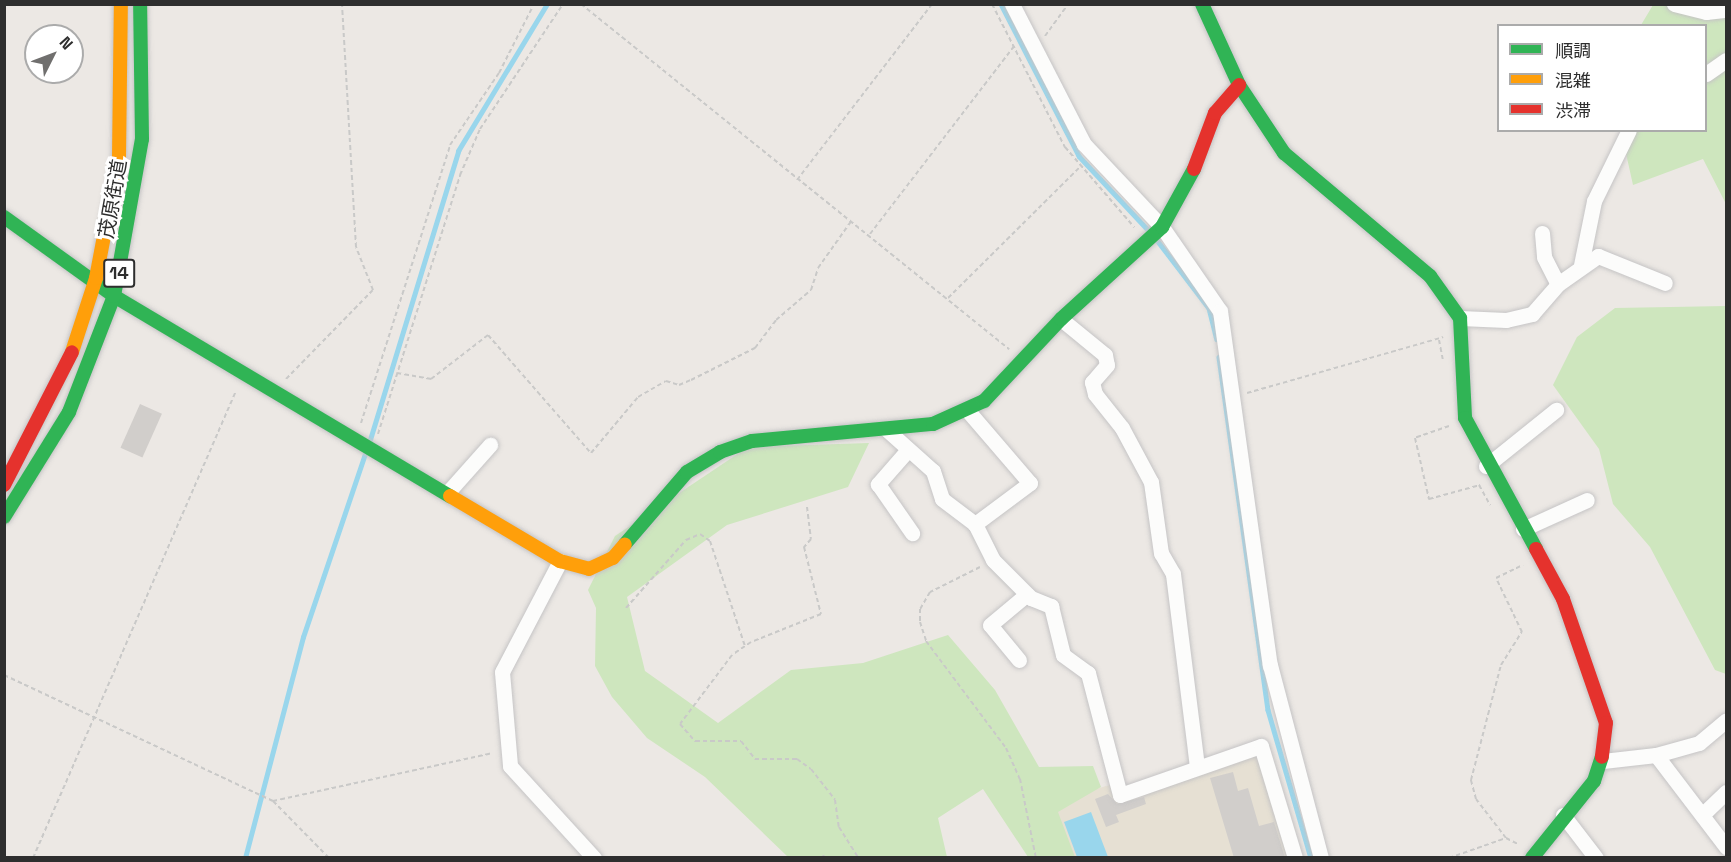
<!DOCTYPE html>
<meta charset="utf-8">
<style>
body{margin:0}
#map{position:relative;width:1731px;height:862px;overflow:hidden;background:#ece8e4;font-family:"Space Grotesk","Noto Sans JP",sans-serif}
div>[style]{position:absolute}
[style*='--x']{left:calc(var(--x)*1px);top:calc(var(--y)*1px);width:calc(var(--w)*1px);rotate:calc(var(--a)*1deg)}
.education>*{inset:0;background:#e6e0d3}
.green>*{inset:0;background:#cee6be}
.water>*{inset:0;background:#99d6ec}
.stream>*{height:4.5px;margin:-2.25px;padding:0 2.25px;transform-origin:2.25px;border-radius:2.25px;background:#99d6ec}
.building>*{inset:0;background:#d1cecb;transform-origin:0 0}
.path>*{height:2px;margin-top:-1px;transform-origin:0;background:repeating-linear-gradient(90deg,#c9c9c8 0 4.5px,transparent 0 7.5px)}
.roads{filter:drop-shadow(0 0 2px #c5c4c5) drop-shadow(0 0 2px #c5c4c5)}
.street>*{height:15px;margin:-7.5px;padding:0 7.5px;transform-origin:7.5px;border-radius:7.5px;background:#fcfcfb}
.fast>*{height:14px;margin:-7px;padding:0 7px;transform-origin:7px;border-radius:7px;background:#30b455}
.slow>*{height:14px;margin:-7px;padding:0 7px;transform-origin:7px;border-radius:7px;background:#ff9f0a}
.jam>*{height:14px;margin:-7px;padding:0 7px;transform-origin:7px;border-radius:7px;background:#e5322d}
span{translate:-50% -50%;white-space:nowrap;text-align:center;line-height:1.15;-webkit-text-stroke:6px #fff;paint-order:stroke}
.shield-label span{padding:2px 4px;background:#fff;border:2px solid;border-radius:4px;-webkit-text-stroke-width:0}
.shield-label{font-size:18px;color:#2e2e2e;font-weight:700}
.street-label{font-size:20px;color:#2e2e2e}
.frame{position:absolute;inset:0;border:6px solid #2e2e2e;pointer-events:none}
.legend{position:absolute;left:1497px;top:24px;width:210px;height:108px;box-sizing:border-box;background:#fff;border:2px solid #ababab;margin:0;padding:8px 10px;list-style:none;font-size:18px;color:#2e2e2e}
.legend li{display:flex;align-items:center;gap:12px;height:30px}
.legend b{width:30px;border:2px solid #ababab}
.north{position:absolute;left:24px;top:24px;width:60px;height:60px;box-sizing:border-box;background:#fff;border:2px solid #ababab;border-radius:50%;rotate:48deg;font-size:16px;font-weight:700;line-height:24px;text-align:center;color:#2e2e2e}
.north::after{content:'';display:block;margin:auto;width:21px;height:27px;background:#706f6e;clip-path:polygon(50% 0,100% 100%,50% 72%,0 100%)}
</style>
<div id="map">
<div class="education">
<div style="clip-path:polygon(1255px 751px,1291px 857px,1052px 857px,1039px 805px,1110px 785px,1115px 799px)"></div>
</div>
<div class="green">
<div style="clip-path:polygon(1653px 5px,1726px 5px,1726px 204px,1703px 159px,1633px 185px,1621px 131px,1706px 130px,1706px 26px,1641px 25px)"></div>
<div style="clip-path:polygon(1726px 306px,1726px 674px,1715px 670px,1650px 547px,1613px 504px,1599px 449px,1553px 385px,1577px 337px,1615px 308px)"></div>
<div style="clip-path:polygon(869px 443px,848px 487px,727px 525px,627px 597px,645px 671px,718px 723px,791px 670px,863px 663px,948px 635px,995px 690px,1039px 767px,1093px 766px,1101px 787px,1058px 812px,1075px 857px,1028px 857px,983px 789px,938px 818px,947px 857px,788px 857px,705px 777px,647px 738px,612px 697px,595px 666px,596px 608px,588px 590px,615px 536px,748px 447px)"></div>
</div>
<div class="water">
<div style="clip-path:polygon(1091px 812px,1108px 857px,1077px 857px,1064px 822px)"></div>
</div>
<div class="stream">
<div style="--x:1001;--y:4;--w:171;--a:62.8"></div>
<div style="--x:1079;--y:156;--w:104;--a:46.9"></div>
<div style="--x:1157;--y:240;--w:86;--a:52.6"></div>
<div style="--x:1209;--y:308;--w:32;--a:76"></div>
<div style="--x:1219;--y:357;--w:356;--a:82.1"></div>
<div style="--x:1268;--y:710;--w:154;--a:73.8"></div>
<div style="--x:369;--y:443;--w:305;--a:-73"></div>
<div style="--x:458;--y:151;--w:172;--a:-58.8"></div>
<div style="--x:245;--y:858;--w:228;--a:-75.3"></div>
<div style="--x:303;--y:637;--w:193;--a:-71.3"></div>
</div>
<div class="building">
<div style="left:140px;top:404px;width:24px;height:48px;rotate:24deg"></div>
<div style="clip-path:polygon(1233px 772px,1238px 791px,1248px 788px,1259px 826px,1274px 822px,1285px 858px,1234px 858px,1210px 778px)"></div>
<div style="clip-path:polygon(1108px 794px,1117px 804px,1144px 797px,1146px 804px,1116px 815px,1119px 822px,1106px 827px,1095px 799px)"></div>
</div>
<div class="path">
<div style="--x:581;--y:4;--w:550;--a:38.87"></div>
<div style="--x:992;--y:4;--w:161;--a:63"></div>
<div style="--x:1065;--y:147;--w:106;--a:49.2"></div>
<div style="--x:1045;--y:36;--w:39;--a:-54"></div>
<div style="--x:797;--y:180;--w:222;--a:-52.5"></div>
<div style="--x:870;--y:234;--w:237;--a:-52.5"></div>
<div style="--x:948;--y:298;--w:185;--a:-44.8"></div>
<div style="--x:1439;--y:340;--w:20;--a:79"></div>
<div style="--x:397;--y:373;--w:35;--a:10"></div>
<div style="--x:431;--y:379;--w:72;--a:-37.7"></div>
<div style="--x:488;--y:335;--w:157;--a:48.9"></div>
<div style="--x:591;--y:453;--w:73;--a:-50"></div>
<div style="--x:638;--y:397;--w:32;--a:-30"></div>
<div style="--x:666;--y:381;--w:14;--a:17"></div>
<div style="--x:679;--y:385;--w:13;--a:-23"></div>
<div style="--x:691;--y:380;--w:72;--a:-26.6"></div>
<div style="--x:755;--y:348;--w:35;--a:-53"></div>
<div style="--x:776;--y:320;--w:46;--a:-40.6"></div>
<div style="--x:811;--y:290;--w:23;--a:-72"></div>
<div style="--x:818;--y:268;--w:59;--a:-54.7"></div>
<div style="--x:286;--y:379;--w:124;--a:-45.7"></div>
<div style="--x:373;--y:290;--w:46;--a:-111.6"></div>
<div style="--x:356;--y:247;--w:243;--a:-93.3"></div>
<div style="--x:1247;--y:393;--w:204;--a:-15.9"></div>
<div style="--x:361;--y:423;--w:292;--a:-72.2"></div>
<div style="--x:450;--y:145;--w:87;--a:-55.8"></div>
<div style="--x:499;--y:73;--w:77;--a:-63.1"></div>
<div style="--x:1449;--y:426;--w:36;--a:161"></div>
<div style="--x:1415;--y:438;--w:63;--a:77.1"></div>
<div style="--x:1429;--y:499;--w:53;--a:-15.4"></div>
<div style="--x:378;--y:434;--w:272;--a:-72.4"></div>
<div style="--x:460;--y:175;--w:50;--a:-66.5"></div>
<div style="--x:480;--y:129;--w:150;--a:-56.4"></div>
<div style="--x:1479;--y:485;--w:23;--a:61"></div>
<div style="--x:807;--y:507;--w:32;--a:83"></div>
<div style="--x:811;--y:539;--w:11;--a:131"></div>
<div style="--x:804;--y:547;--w:69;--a:75.8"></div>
<div style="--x:821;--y:614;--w:75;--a:158.2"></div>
<div style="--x:751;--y:642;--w:23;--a:146"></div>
<div style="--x:732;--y:655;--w:86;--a:127"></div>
<div style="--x:680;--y:724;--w:23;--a:49"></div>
<div style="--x:695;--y:741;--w:46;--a:0"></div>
<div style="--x:741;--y:741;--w:23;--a:52"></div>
<div style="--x:755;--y:759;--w:42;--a:0"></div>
<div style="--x:797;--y:759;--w:17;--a:36"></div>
<div style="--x:811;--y:769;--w:39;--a:52"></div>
<div style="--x:835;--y:800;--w:27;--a:82"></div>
<div style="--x:839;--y:827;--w:36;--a:58"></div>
<div style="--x:980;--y:567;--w:56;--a:153.4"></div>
<div style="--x:930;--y:592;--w:20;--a:120"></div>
<div style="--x:920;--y:609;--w:13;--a:90"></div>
<div style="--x:920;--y:622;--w:20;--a:72"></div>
<div style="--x:926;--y:641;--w:134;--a:53.2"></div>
<div style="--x:1006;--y:748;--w:34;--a:66"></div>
<div style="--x:1020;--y:779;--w:81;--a:78.6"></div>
<div style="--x:626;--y:608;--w:91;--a:-48.6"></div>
<div style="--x:686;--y:540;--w:15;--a:-23"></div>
<div style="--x:700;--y:534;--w:12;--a:35"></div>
<div style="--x:710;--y:541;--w:111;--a:71.6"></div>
<div style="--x:4;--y:675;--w:297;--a:25.1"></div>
<div style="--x:273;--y:801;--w:80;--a:45.5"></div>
<div style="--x:273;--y:801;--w:225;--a:-12.3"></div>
<div style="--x:1506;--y:838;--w:49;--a:-127.6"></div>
<div style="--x:1476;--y:799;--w:20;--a:-105"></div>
<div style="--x:1471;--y:780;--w:119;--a:-75.4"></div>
<div style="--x:1501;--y:665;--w:39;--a:-58"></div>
<div style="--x:1522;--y:632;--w:60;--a:-115.7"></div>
<div style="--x:1496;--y:578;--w:30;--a:-26"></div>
<div style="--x:823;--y:855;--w:4;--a:56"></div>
<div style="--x:33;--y:858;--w:509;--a:-66.51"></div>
<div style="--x:1449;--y:858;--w:60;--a:-19.3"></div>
<div style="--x:1506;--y:838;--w:13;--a:27"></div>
</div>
<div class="roads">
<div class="street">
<div style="--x:1012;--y:4;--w:157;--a:62.8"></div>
<div style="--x:1084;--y:144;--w:114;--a:46.8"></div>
<div style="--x:1162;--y:227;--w:102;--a:55.4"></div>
<div style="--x:1220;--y:311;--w:358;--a:82"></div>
<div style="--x:1270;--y:665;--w:200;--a:75.2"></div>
<div style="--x:1674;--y:4;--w:33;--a:14"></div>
<div style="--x:1706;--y:12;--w:20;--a:-6"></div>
<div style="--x:1706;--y:74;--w:24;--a:-35"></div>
<div style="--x:1542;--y:233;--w:24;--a:85"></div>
<div style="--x:1544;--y:257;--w:30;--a:63"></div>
<div style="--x:1581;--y:265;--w:65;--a:-78.5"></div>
<div style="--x:1594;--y:201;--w:79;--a:-63.8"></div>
<div style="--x:1460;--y:318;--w:46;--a:2.5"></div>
<div style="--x:1506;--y:320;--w:27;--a:-13"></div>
<div style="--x:1532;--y:314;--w:40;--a:-49"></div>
<div style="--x:1558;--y:284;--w:49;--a:-35"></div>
<div style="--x:1598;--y:256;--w:72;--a:21.9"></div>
<div style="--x:1061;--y:319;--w:57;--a:39.3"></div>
<div style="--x:1105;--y:355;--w:10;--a:79"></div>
<div style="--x:1107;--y:365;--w:23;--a:131"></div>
<div style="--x:1092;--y:382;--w:12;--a:76"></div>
<div style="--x:1095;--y:394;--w:43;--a:51.5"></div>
<div style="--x:1122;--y:428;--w:61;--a:61.8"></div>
<div style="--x:1151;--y:482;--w:72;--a:82"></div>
<div style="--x:1161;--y:553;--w:24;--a:60"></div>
<div style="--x:1173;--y:574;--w:194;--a:82.9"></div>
<div style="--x:968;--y:411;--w:95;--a:49.3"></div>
<div style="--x:1030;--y:483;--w:69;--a:143.3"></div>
<div style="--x:975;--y:524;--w:40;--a:63.4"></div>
<div style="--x:993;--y:560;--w:54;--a:45"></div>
<div style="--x:1031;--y:598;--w:22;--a:22"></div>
<div style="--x:1051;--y:606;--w:50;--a:76.2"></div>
<div style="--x:1063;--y:655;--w:31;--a:36"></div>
<div style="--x:1088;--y:673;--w:126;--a:75.3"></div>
<div style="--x:1120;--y:795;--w:149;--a:-19.2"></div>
<div style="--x:1261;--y:746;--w:117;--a:73.1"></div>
<div style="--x:886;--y:429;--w:63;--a:41.8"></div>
<div style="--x:933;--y:471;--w:29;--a:72"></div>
<div style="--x:942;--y:499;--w:41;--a:37.1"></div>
<div style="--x:906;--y:452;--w:43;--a:131.2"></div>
<div style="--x:878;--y:484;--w:60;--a:55.2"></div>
<div style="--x:1486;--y:466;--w:90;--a:-38.7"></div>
<div style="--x:449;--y:491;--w:62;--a:-48.3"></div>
<div style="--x:1523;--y:529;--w:70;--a:-24.4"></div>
<div style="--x:560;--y:561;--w:125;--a:117.6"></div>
<div style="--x:502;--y:672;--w:94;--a:85.1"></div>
<div style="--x:510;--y:766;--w:125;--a:47.6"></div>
<div style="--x:1019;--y:660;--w:45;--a:-129.6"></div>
<div style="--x:990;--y:625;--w:48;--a:-40"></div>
<div style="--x:1656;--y:755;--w:45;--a:-15.6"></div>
<div style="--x:1699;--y:743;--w:35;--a:-40"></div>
<div style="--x:1603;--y:761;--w:53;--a:-6.5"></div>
<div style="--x:1656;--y:755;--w:116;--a:52.7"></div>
<div style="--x:1563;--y:815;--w:54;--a:52.5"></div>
<div style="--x:1702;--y:815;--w:33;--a:-44"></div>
</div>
<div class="fast">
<div style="--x:1202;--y:4;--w:89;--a:65.4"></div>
<div style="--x:1239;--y:85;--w:82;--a:56.5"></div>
<div style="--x:1284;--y:153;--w:191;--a:40.1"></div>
<div style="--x:1430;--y:276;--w:52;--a:54.5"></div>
<div style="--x:1460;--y:318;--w:100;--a:87.1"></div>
<div style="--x:1465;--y:418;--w:149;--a:61.5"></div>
<div style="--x:4;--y:217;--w:135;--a:35.7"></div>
<div style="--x:114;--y:296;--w:391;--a:30.8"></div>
<div style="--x:4;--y:517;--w:123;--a:-58.2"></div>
<div style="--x:69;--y:412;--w:124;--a:-68.8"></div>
<div style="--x:114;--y:296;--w:159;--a:-79.9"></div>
<div style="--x:142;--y:139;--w:135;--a:-90.8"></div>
<div style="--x:625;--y:544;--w:95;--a:-49.3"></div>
<div style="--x:687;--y:472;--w:39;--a:-31"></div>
<div style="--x:720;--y:452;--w:34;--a:-19"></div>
<div style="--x:752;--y:441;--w:182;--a:-5.4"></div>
<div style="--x:933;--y:424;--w:56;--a:-24.3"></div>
<div style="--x:984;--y:401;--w:112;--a:-46.8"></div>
<div style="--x:1061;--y:319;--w:137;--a:-42.3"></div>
<div style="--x:1162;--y:227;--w:66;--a:-61.1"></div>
<div style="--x:1532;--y:858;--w:99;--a:-51.2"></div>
<div style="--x:1594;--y:781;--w:25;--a:-72"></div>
</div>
<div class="slow">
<div style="--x:72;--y:352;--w:78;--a:-72"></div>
<div style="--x:96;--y:278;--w:123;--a:-79.2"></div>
<div style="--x:119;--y:157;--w:153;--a:-89.3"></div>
<div style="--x:450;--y:496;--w:128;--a:30.6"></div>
<div style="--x:560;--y:561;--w:30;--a:15"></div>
<div style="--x:589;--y:569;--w:26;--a:-25"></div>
<div style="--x:613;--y:558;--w:18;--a:-49"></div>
</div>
<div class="jam">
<div style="--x:1194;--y:169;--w:60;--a:-69.4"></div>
<div style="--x:1215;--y:113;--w:37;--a:-49"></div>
<div style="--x:4;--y:485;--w:149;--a:-62.9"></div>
<div style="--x:1536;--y:549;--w:57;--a:61.6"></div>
<div style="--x:1563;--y:599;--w:131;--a:70.9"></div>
<div style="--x:1606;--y:723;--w:34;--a:97"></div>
</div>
</div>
<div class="shield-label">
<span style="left:119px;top:273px">14</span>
</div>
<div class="street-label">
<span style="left:113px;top:199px;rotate:-80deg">茂原街道</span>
</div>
<div class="frame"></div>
<ul class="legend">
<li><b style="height:8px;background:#30b455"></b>順調</li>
<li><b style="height:8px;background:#ff9f0a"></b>混雑</li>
<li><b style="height:8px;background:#e5322d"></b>渋滞</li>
</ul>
<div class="north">N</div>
</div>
